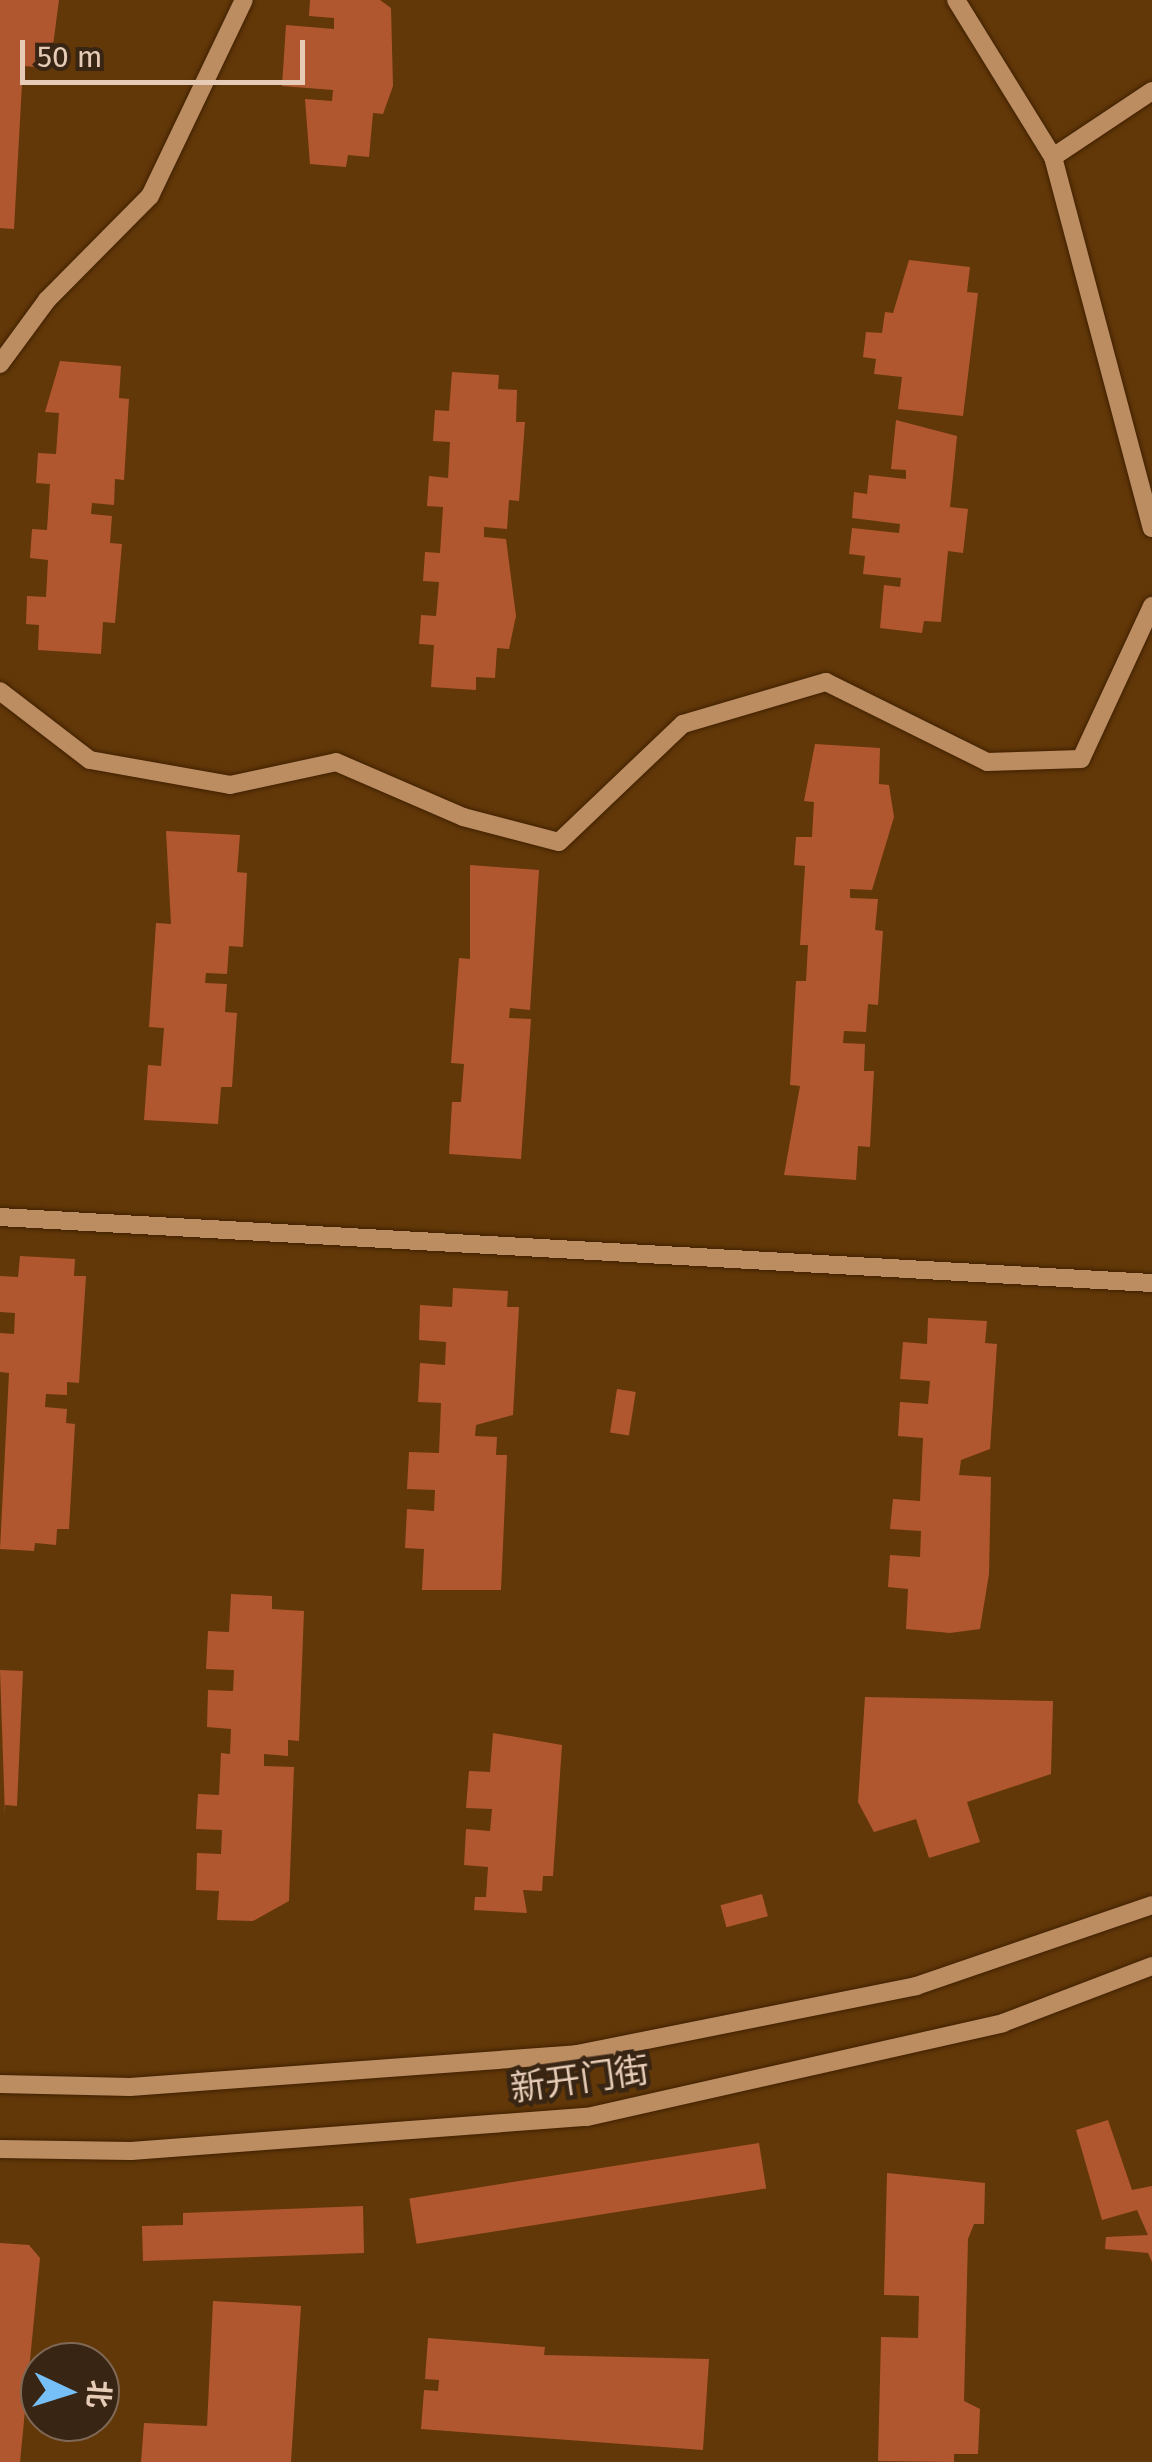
<!DOCTYPE html>
<meta charset="utf-8">
<style>
body{margin:0}
#map{position:relative;width:1152px;height:2462px;overflow:hidden;background:#623808;font-family:"Fira Sans","Noto Sans SC",sans-serif}
div>[style]{position:absolute}
[style*='--x']{left:calc(var(--x)*1px);top:calc(var(--y)*1px);width:calc(var(--w)*1px);rotate:calc(var(--a)*1deg)}
.building>*{inset:0;background:#b05730;transform-origin:0 0}
.roads{filter:drop-shadow(0 0 2px #402100) drop-shadow(0 0 2px #402100)}
.minor>*{height:18px;margin:-9px;padding:0 9px;transform-origin:9px;border-radius:9px;background:#bd8d62}
span{translate:-50% -50%;white-space:nowrap;text-align:center;line-height:1.15;-webkit-text-stroke:9px #382513;paint-order:stroke}
.street-label{font-size:35px;color:#e6ccb7}
.north{position:absolute;left:20px;top:2342px;width:100px;height:100px;box-sizing:border-box;background:#382513;border:2px solid #7e6855;border-radius:50%;rotate:94deg;font-size:28px;font-weight:700;line-height:40px;text-align:center;color:#e6ccb7}
.north::after{content:'';display:block;margin:auto;width:35px;height:45px;background:#77bff7;clip-path:polygon(50% 0,100% 100%,50% 72%,0 100%)}
.scale{position:absolute;left:20px;top:40px;width:285px;height:45px;box-sizing:border-box;border:5px solid #e6ccb7;border-top:0;padding-left:12px;font-size:30px;line-height:35px;white-space:nowrap;color:#e6ccb7;-webkit-text-stroke:8px #382513;paint-order:stroke}
</style>
<div id="map">
<div class="building">
<div style="clip-path:polygon(0 0,59px 0,50px 68px,23px 66px,14px 229px,0 228px)"></div>
<div style="clip-path:polygon(310px 0,380px 0,391px 8px,393px 86px,383px 114px,373px 113px,369px 157px,348px 155px,346px 167px,310px 164px,305px 99px,332px 101px,333px 90px,282px 86px,286px 25px,334px 29px,334px 18px,309px 16px)"></div>
<div style="clip-path:polygon(909px 260px,970px 267px,967px 292px,978px 293px,963px 416px,898px 409px,902px 377px,874px 374px,876px 359px,863px 357px,866px 332px,882px 333px,885px 312px,893px 313px)"></div>
<div style="clip-path:polygon(60px 361px,121px 366px,119px 398px,129px 399px,124px 480px,115px 479px,114px 505px,92px 503px,91px 514px,112px 516px,110px 543px,122px 544px,115px 623px,103px 622px,101px 654px,38px 650px,39px 625px,26px 624px,27px 596px,46px 597px,48px 560px,30px 558px,32px 529px,47px 530px,50px 484px,36px 483px,38px 453px,56px 454px,59px 413px,45px 412px)"></div>
<div style="clip-path:polygon(452px 372px,499px 375px,498px 389px,517px 390px,516px 422px,525px 422px,519px 501px,509px 500px,507px 529px,484px 527px,484px 537px,506px 539px,516px 616px,509px 649px,497px 648px,495px 678px,476px 677px,476px 690px,431px 687px,434px 645px,419px 644px,421px 615px,436px 616px,439px 582px,423px 581px,425px 552px,440px 553px,443px 507px,427px 506px,429px 476px,448px 478px,450px 442px,433px 441px,435px 410px,449px 411px)"></div>
<div style="clip-path:polygon(896px 420px,957px 436px,950px 507px,968px 509px,963px 553px,948px 551px,941px 622px,924px 621px,922px 633px,880px 628px,884px 585px,900px 587px,901px 578px,863px 574px,865px 556px,849px 554px,852px 528px,899px 533px,900px 524px,852px 518px,854px 492px,867px 494px,869px 475px,906px 479px,906px 470px,891px 469px)"></div>
<div style="clip-path:polygon(815px 744px,880px 748px,879px 784px,889px 785px,894px 817px,872px 890px,850px 889px,850px 898px,878px 899px,875px 930px,883px 931px,878px 1005px,868px 1004px,866px 1032px,844px 1031px,843px 1043px,865px 1044px,864px 1071px,874px 1071px,870px 1147px,858px 1146px,856px 1180px,784px 1175px,800px 1086px,790px 1085px,796px 981px,806px 981px,808px 945px,800px 945px,805px 866px,794px 865px,796px 837px,812px 837px,814px 802px,804px 801px)"></div>
<div style="clip-path:polygon(166px 831px,240px 835px,237px 872px,247px 873px,243px 947px,229px 946px,227px 974px,206px 973px,205px 983px,227px 984px,225px 1012px,237px 1013px,232px 1087px,221px 1087px,218px 1124px,144px 1120px,148px 1065px,161px 1066px,164px 1028px,149px 1027px,156px 923px,171px 924px)"></div>
<div style="clip-path:polygon(470px 865px,539px 870px,530px 1010px,510px 1008px,509px 1018px,531px 1019px,521px 1159px,449px 1154px,452px 1102px,461px 1102px,464px 1064px,451px 1063px,459px 958px,470px 959px)"></div>
<div style="clip-path:polygon(20px 1256px,75px 1259px,74px 1276px,86px 1276px,79px 1383px,67px 1382px,67px 1395px,46px 1394px,45px 1407px,67px 1409px,66px 1423px,75px 1424px,69px 1529px,57px 1529px,56px 1545px,35px 1543px,34px 1551px,0 1549px,9px 1373px,0 1372px,0 1333px,14px 1334px,15px 1313px,0 1312px,0 1276px,18px 1277px)"></div>
<div style="clip-path:polygon(453px 1288px,508px 1291px,507px 1307px,519px 1307px,513px 1415px,476px 1425px,475px 1436px,497px 1437px,496px 1455px,507px 1455px,501px 1590px,422px 1590px,424px 1549px,405px 1548px,407px 1509px,434px 1511px,435px 1490px,407px 1489px,409px 1452px,439px 1453px,441px 1403px,418px 1402px,420px 1363px,445px 1365px,446px 1342px,419px 1340px,420px 1305px,452px 1307px)"></div>
<div style="clip-path:polygon(928px 1318px,987px 1321px,985px 1343px,997px 1344px,990px 1449px,961px 1460px,959px 1475px,991px 1477px,989px 1574px,980px 1629px,950px 1633px,906px 1629px,908px 1589px,888px 1587px,890px 1555px,920px 1557px,921px 1531px,890px 1529px,893px 1499px,920px 1501px,923px 1438px,898px 1436px,900px 1402px,928px 1404px,930px 1381px,900px 1379px,903px 1342px,927px 1344px)"></div>
<div style="left:617px;top:1389px;width:19px;height:44px;rotate:9deg"></div>
<div style="clip-path:polygon(231px 1594px,272px 1596px,272px 1609px,304px 1611px,299px 1741px,288px 1740px,288px 1756px,264px 1754px,264px 1766px,294px 1767px,289px 1901px,253px 1921px,217px 1920px,219px 1891px,196px 1890px,197px 1853px,221px 1854px,222px 1830px,196px 1829px,198px 1794px,219px 1795px,221px 1753px,230px 1754px,231px 1729px,207px 1727px,208px 1690px,233px 1691px,234px 1670px,206px 1669px,208px 1631px,229px 1632px)"></div>
<div style="clip-path:polygon(0 1670px,23px 1671px,17px 1806px,5px 1805px,5px 1816px)"></div>
<div style="clip-path:polygon(865px 1697px,1053px 1701px,1051px 1774px,967px 1802px,980px 1842px,929px 1858px,916px 1819px,874px 1832px,858px 1802px)"></div>
<div style="clip-path:polygon(493px 1733px,562px 1745px,553px 1876px,543px 1876px,542px 1891px,523px 1890px,527px 1913px,474px 1910px,475px 1897px,486px 1897px,488px 1867px,464px 1865px,466px 1829px,490px 1831px,492px 1809px,466px 1808px,469px 1771px,490px 1772px)"></div>
<div style="left:762px;top:1894px;width:23px;height:43px;rotate:75deg"></div>
<div style="clip-path:polygon(1108px 2120px,1132px 2190px,1152px 2186px,1152px 2262px,1148px 2253px,1105px 2249px,1106px 2237px,1148px 2235px,1137px 2210px,1102px 2220px,1076px 2130px)"></div>
<div style="left:759px;top:2143px;width:46px;height:354px;rotate:81deg"></div>
<div style="clip-path:polygon(887px 2173px,985px 2183px,984px 2224px,974px 2224px,968px 2239px,964px 2401px,980px 2409px,978px 2454px,954px 2454px,954px 2462px,878px 2461px,881px 2337px,918px 2338px,919px 2296px,884px 2295px)"></div>
<div style="clip-path:polygon(363px 2206px,364px 2253px,143px 2261px,142px 2226px,183px 2225px,183px 2213px)"></div>
<div style="clip-path:polygon(0 2243px,29px 2245px,40px 2258px,20px 2462px,0 2462px)"></div>
<div style="clip-path:polygon(213px 2301px,301px 2306px,291px 2462px,141px 2462px,144px 2423px,207px 2426px)"></div>
<div style="clip-path:polygon(428px 2338px,545px 2347px,544px 2355px,709px 2359px,703px 2450px,421px 2429px,424px 2390px,438px 2391px,439px 2380px,425px 2379px)"></div>
</div>
<div class="roads">
<div class="minor">
<div style="--x:956;--y:0;--w:185;--a:58.3"></div>
<div style="--x:1053;--y:157;--w:384;--a:75.1"></div>
<div style="--x:1053;--y:157;--w:119;--a:-33.7"></div>
<div style="--x:0;--y:364;--w:79;--a:-53.7"></div>
<div style="--x:47;--y:300;--w:146;--a:-45.3"></div>
<div style="--x:150;--y:196;--w:217;--a:-64.4"></div>
<div style="--x:0;--y:691;--w:113;--a:37.5"></div>
<div style="--x:90;--y:760;--w:142;--a:10.1"></div>
<div style="--x:230;--y:785;--w:108;--a:-12.2"></div>
<div style="--x:336;--y:762;--w:138;--a:23.4"></div>
<div style="--x:463;--y:817;--w:99;--a:14.6"></div>
<div style="--x:559;--y:842;--w:171;--a:-43.6"></div>
<div style="--x:683;--y:724;--w:149;--a:-16.4"></div>
<div style="--x:826;--y:682;--w:180;--a:26.4"></div>
<div style="--x:987;--y:762;--w:94;--a:-1.8"></div>
<div style="--x:1081;--y:759;--w:169;--a:-65.1"></div>
<div style="--x:0;--y:1217;--w:1154;--a:3.28"></div>
<div style="--x:0;--y:2084;--w:130;--a:1.3"></div>
<div style="--x:130;--y:2087;--w:448;--a:-4.2"></div>
<div style="--x:577;--y:2054;--w:346;--a:-11.3"></div>
<div style="--x:916;--y:1986;--w:250;--a:-18.9"></div>
<div style="--x:0;--y:2149;--w:131;--a:0.9"></div>
<div style="--x:131;--y:2151;--w:457;--a:-4.3"></div>
<div style="--x:587;--y:2117;--w:426;--a:-12.7"></div>
<div style="--x:1003;--y:2023;--w:160;--a:-20.9"></div>
</div>
</div>
<div class="street-label">
<span style="left:580px;top:2079px;rotate:-8deg">新开门街</span>
</div>
<div class="north">北</div>
<div class="scale">50 m</div>
</div>
